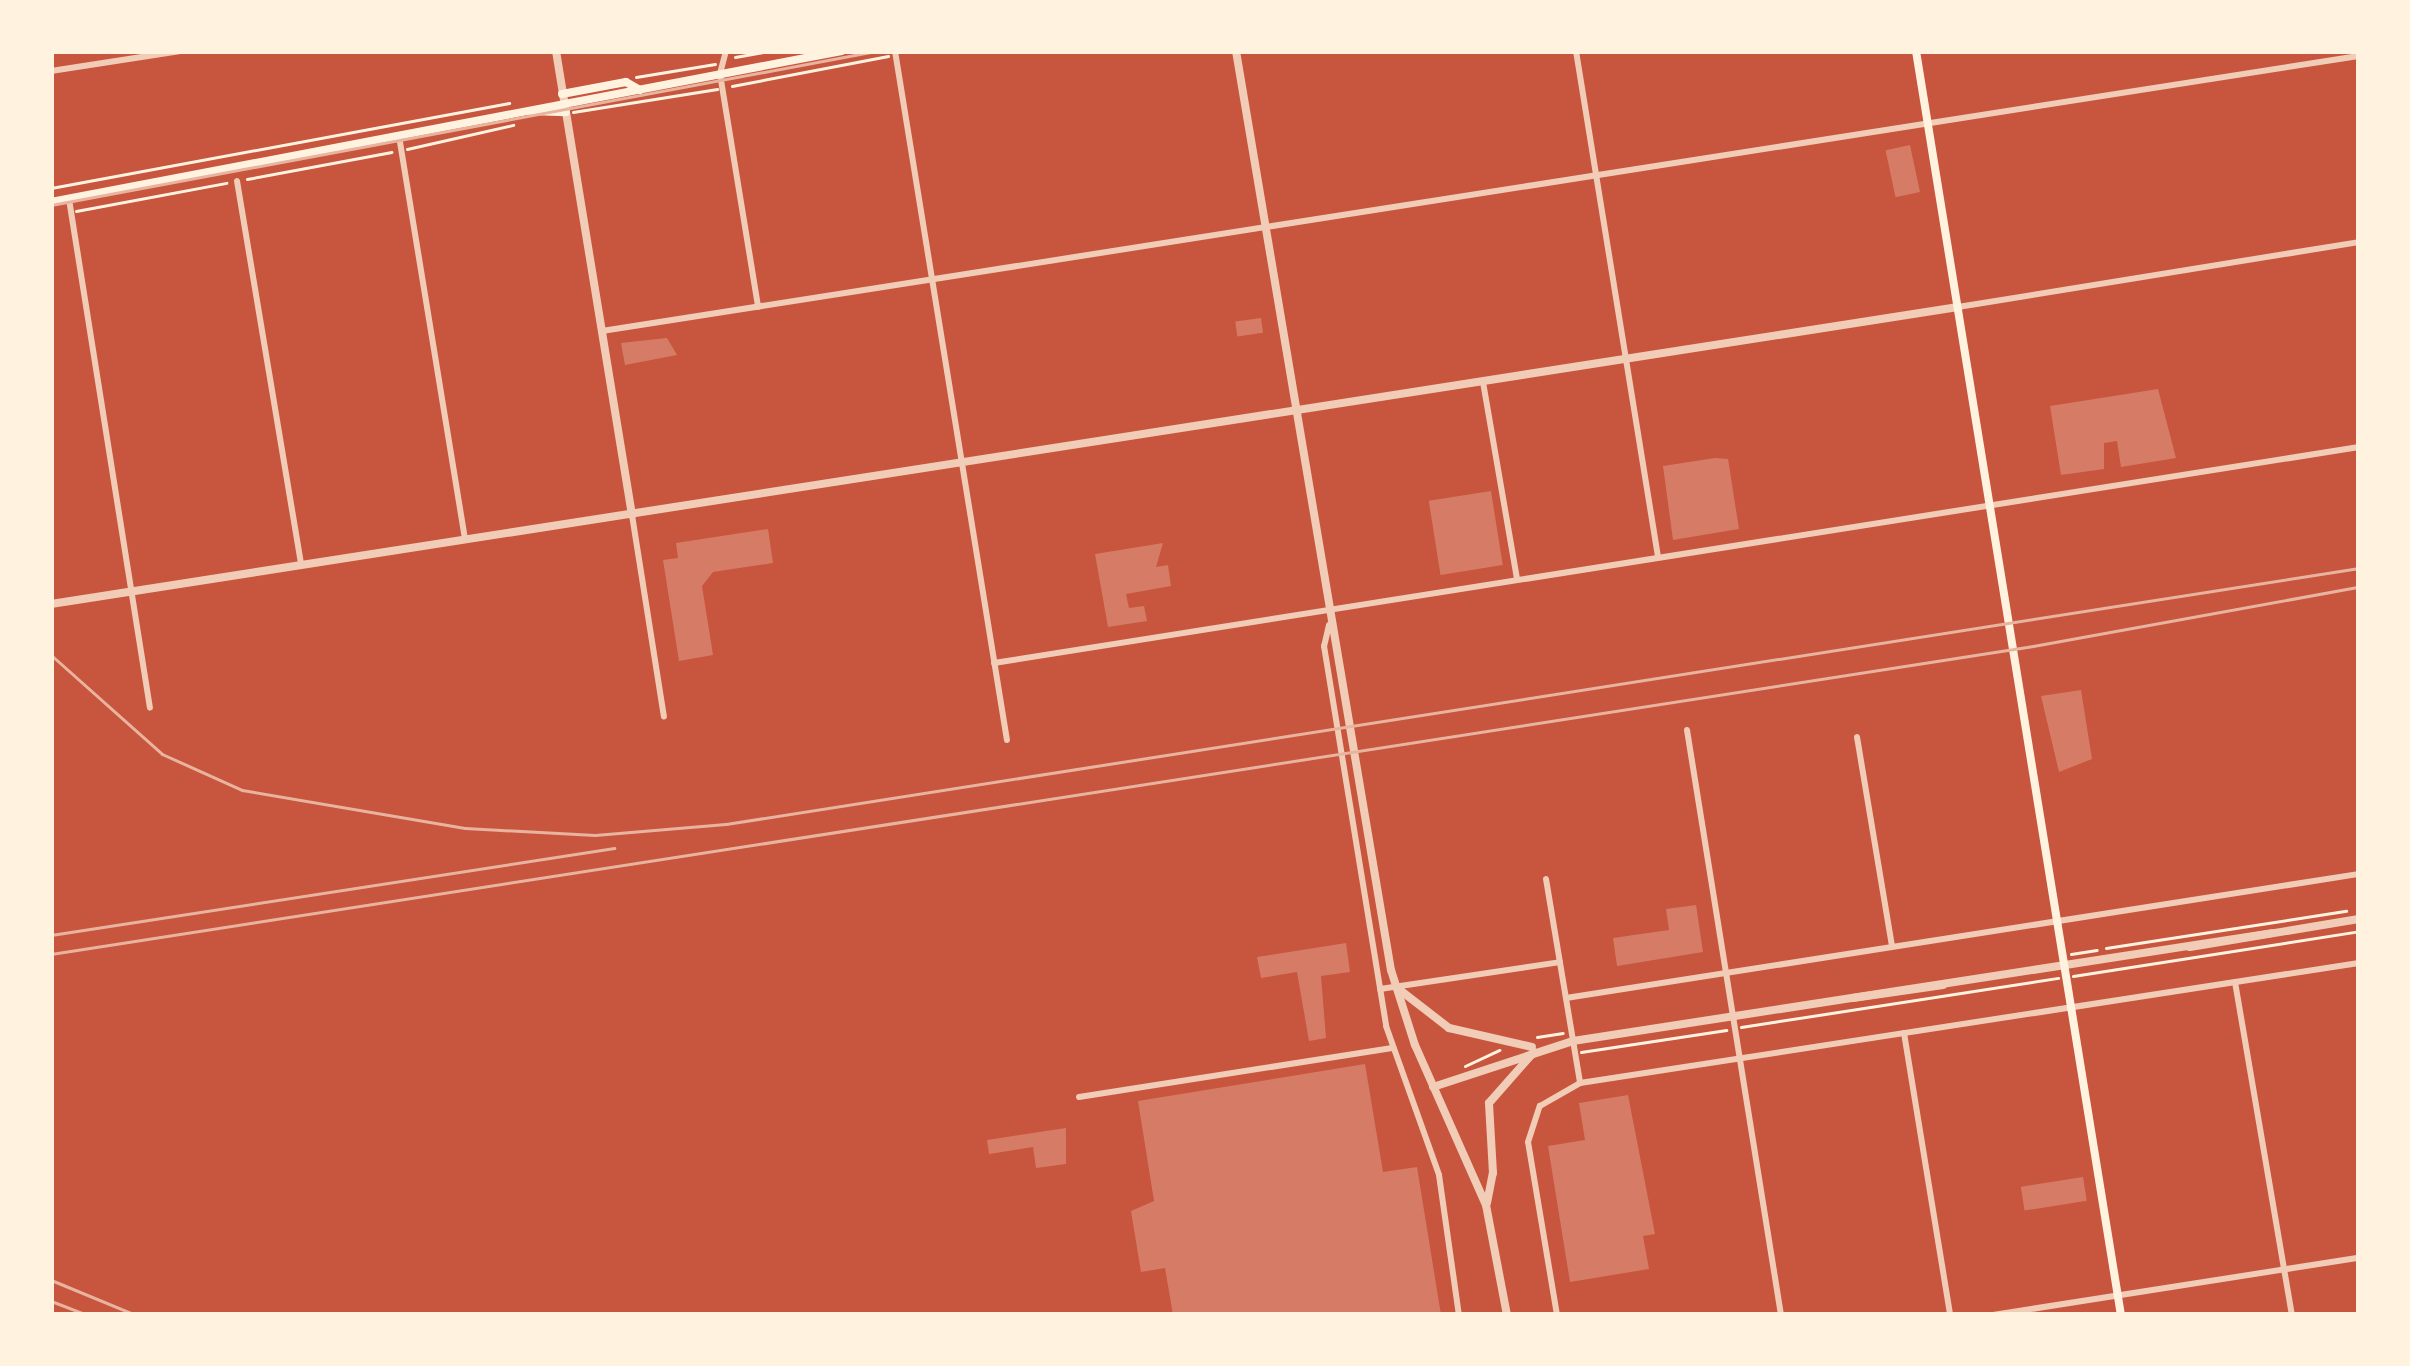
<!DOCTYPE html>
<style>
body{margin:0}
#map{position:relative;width:2410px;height:1366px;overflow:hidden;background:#c8553d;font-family:"Golos Text",sans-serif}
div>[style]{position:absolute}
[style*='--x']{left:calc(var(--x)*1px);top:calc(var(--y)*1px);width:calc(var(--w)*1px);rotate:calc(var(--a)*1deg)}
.building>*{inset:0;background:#d67c66;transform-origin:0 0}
.path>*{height:3px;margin:-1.5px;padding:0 1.5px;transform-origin:1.5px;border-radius:1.5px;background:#fff3e0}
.minor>*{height:6px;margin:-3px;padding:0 3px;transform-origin:3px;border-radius:3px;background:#f1ccb7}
.tertiary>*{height:8px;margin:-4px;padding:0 4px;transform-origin:4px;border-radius:4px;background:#f1ccb7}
.secondary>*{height:8px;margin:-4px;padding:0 4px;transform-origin:4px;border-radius:4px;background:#fff3e0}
.rail>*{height:3px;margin:-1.5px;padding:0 1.5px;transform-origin:1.5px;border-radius:1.5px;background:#e9b49f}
span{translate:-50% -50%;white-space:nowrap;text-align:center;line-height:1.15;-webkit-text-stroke:9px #fff3e0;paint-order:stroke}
.frame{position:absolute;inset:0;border:54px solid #fff3e0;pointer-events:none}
</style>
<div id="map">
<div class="building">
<div style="left:1910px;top:145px;width:48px;height:25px;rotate:78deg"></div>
<div style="left:1261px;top:318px;width:15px;height:26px;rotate:82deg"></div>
<div style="clip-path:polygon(667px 338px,677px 355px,625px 365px,621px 343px)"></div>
<div style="clip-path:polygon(2158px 389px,2176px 458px,2121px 467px,2117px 441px,2104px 443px,2104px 469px,2061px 475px,2050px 406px)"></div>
<div style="clip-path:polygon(1715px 458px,1728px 459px,1739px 529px,1673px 540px,1663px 466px)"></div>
<div style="left:1491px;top:491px;width:75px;height:63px;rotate:81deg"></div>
<div style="clip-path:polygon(768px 529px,773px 563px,713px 572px,702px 586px,713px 655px,679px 661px,663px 560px,678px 558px,676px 543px)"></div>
<div style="clip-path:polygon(1163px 543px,1156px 567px,1168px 565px,1171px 586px,1126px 594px,1129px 608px,1144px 606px,1147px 621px,1108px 627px,1095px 554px)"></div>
<div style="clip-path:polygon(2081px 690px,2092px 759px,2059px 772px,2041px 696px)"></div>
<div style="clip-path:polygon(1696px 905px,1703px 952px,1617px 966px,1613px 938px,1669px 930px,1666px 909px)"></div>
<div style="clip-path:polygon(1346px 943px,1350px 972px,1321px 976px,1326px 1038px,1309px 1041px,1297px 972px,1261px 978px,1257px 957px)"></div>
<div style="clip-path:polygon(1365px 1064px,1383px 1172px,1417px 1167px,1441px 1315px,1173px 1315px,1165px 1268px,1141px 1272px,1131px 1211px,1154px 1201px,1138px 1101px)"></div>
<div style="clip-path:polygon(1628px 1095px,1655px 1234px,1643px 1236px,1649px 1269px,1570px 1282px,1548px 1146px,1585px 1140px,1579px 1103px)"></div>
<div style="clip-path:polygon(1066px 1128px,1066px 1164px,1036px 1168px,1033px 1147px,989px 1154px,987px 1140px)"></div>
<div style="left:2083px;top:1177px;width:24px;height:63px;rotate:81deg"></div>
</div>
<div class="path">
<div style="--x:735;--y:57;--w:35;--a:-10"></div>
<div style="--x:636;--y:77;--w:80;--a:-9.3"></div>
<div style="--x:732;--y:86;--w:159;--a:-10.9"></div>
<div style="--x:573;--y:112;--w:146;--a:-9.1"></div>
<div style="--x:407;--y:149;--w:109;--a:-12.8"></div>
<div style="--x:247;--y:179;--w:147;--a:-10.6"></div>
<div style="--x:51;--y:188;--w:466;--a:-10.5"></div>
<div style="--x:76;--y:211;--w:153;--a:-10.6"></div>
<div style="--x:2106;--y:948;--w:243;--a:-8.8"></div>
<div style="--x:2071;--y:954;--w:26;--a:-9"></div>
<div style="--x:2073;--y:976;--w:290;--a:-8.9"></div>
<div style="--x:1741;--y:1027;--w:321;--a:-8.8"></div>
<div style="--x:1537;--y:1037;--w:26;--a:-9"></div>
<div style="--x:1581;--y:1052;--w:147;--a:-8.6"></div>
<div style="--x:1465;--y:1066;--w:38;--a:-25"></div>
</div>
<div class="minor">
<div style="--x:726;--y:51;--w:24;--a:105"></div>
<div style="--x:720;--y:74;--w:236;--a:80.7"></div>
<div style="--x:895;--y:51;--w:698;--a:80.77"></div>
<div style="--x:1576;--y:51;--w:513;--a:80.79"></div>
<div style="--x:51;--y:71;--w:131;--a:-8.8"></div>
<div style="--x:399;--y:136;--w:409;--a:80.7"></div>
<div style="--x:237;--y:181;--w:389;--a:80.5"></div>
<div style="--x:69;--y:199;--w:515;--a:80.96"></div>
<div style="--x:1958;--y:307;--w:406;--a:-9.2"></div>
<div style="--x:602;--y:331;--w:1778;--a:-8.9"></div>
<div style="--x:1483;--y:382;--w:200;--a:80.2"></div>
<div style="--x:632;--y:515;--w:204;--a:81"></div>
<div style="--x:1329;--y:625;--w:22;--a:103"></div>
<div style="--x:1324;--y:646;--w:385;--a:80.7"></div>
<div style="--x:1386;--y:1026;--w:158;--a:70.4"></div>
<div style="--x:1439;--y:1175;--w:141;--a:81.9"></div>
<div style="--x:994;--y:663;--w:1382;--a:-8.99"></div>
<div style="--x:1687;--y:730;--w:593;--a:80.87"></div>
<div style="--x:1857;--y:737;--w:212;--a:80.5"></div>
<div style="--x:1546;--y:879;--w:207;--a:80.5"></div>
<div style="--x:2235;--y:982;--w:338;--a:80.3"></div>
<div style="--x:1380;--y:989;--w:182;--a:-8.5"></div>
<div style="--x:1566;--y:998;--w:803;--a:-8.89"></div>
<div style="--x:1904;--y:1033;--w:286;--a:80.7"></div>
<div style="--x:1079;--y:1097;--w:317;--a:-8.9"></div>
<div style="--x:1557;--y:1315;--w:175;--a:-99.5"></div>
<div style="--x:1528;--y:1142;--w:38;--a:-72"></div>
<div style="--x:1540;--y:1106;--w:46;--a:-29.9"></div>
<div style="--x:1580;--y:1083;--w:788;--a:-8.76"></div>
<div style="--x:1993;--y:1315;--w:370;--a:-8.9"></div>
</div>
<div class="tertiary">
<div style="--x:556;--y:51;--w:470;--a:80.7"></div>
<div style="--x:1236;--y:51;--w:932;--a:80.43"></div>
<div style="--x:1391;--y:970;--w:79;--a:72.3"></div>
<div style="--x:1415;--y:1045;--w:175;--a:66.1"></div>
<div style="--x:1486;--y:1205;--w:112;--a:79.2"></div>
<div style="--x:51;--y:604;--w:1930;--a:-8.85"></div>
<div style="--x:2190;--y:947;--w:171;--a:-9.4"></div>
<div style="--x:1396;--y:987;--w:67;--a:37.7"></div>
<div style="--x:1449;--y:1028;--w:85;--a:12.9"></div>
<div style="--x:1853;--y:998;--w:91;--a:-8.2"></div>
<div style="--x:1433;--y:1087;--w:147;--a:-18.2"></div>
<div style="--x:1573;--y:1041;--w:707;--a:-8.78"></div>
<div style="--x:1487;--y:1203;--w:31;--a:-79"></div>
<div style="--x:1493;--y:1173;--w:70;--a:-93.3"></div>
<div style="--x:1489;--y:1103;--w:68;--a:-48.6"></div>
</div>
<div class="secondary">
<div style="--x:1916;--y:51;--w:1281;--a:80.79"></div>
<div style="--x:562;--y:94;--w:65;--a:-10.6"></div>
<div style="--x:626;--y:82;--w:16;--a:30"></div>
<div style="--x:531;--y:111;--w:35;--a:2"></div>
<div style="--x:51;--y:202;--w:805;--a:-10.81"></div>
</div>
<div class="rail">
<div style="--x:51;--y:205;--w:839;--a:-10.57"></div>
<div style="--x:51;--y:655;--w:149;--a:41.7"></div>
<div style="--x:162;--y:754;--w:88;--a:24.2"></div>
<div style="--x:242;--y:790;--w:226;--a:9.7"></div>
<div style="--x:465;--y:828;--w:130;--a:3.1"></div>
<div style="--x:595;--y:835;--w:131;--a:-4.8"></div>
<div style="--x:726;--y:824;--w:1653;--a:-8.91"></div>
<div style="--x:51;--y:935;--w:570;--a:-8.78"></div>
<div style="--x:51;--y:954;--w:2006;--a:-8.83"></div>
<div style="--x:2033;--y:646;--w:331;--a:-10.3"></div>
<div style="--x:51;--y:1280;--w:92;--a:22.4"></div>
<div style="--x:51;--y:1301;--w:40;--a:21"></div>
</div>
<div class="frame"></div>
</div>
